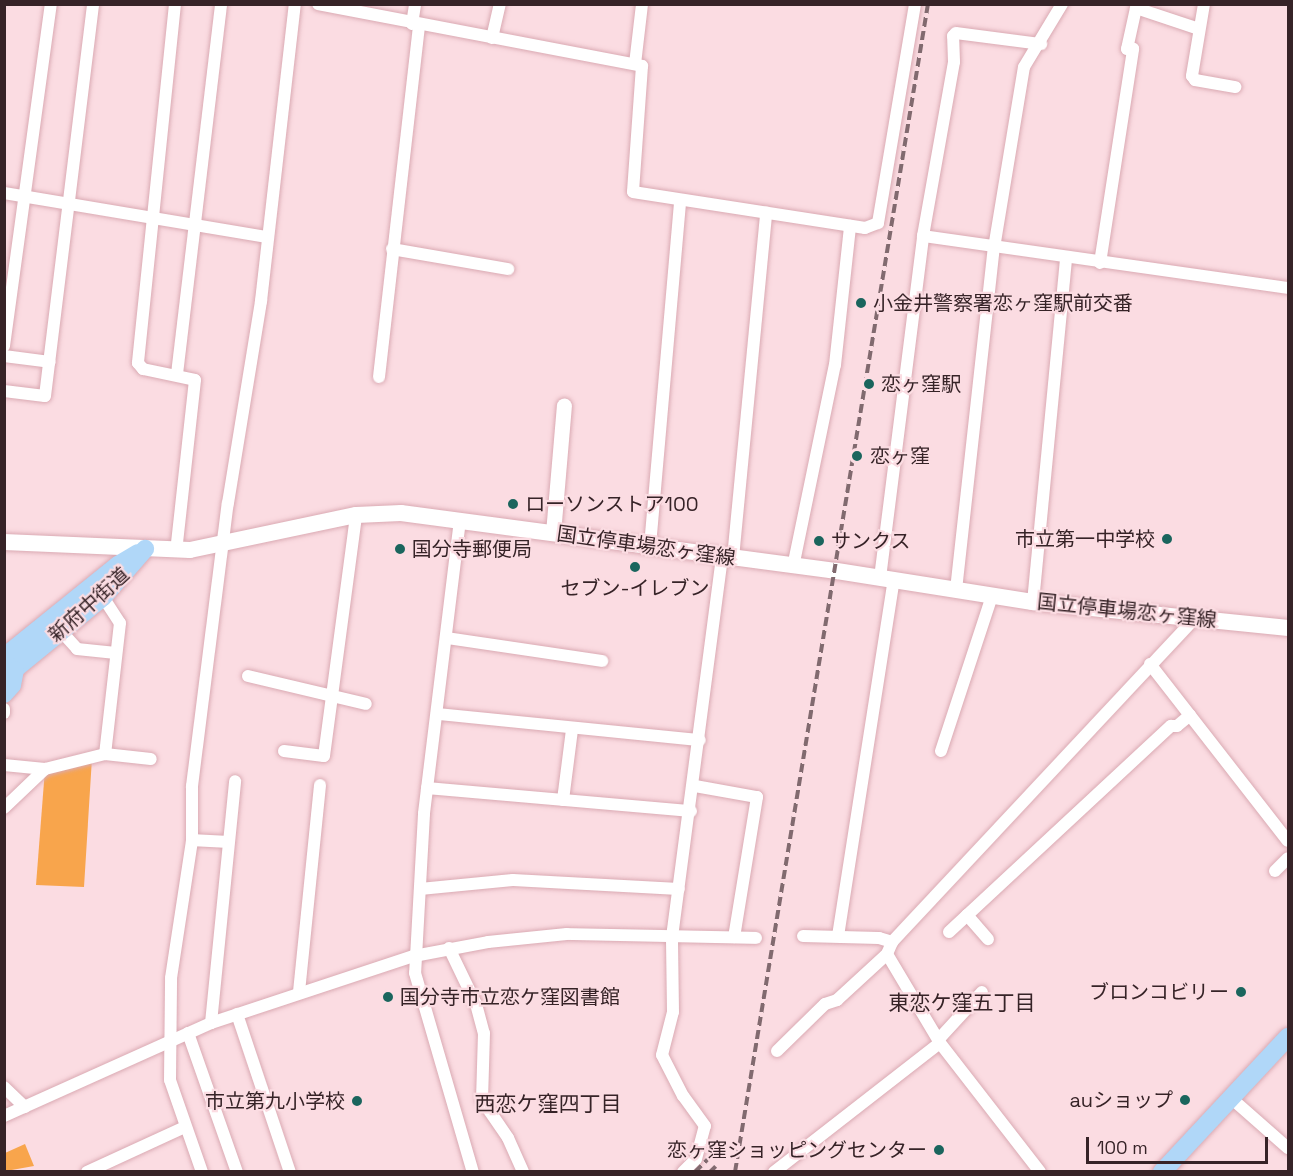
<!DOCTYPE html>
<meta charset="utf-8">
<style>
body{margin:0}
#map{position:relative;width:1293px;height:1176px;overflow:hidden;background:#fbdce2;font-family:"Space Grotesk","Noto Sans JP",sans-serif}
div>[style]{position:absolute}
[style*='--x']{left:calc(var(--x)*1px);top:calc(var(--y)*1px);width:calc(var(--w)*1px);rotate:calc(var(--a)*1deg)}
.green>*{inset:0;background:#f8a54c}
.roads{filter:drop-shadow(0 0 2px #daaab3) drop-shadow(0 0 2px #daaab3)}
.minor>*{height:12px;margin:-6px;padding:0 6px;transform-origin:6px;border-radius:6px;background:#fff}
.tertiary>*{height:15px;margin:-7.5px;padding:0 7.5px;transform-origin:7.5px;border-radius:7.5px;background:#fff}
.secondary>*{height:16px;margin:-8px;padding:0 8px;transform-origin:8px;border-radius:8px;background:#fff}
.primary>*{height:18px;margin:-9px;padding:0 9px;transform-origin:9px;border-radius:9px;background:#b0d7f8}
.rail>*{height:4px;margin-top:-2px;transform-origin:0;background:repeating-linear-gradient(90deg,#816a6f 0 9px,transparent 0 13.5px)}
.dots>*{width:16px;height:16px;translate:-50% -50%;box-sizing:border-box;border:3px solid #fbdce2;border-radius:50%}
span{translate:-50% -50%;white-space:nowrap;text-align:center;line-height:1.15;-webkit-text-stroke:4.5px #fbdce2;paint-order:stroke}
.poi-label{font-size:20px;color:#362327}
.left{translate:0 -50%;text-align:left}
.right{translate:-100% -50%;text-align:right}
.street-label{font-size:20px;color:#362327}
.neighbourhood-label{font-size:21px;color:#362327}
.frame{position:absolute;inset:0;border:6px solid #362327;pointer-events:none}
.scale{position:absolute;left:1086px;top:1137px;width:182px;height:27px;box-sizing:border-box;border:3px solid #362327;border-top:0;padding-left:8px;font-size:18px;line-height:21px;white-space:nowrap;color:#362327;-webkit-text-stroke:4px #fbdce2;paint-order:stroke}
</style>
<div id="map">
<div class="green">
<div style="clip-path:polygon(92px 758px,84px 887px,36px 885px,45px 769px)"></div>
<div style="clip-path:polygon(25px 1144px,34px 1166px,6px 1171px,5px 1153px)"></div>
</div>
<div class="roads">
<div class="minor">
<div style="--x:175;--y:4;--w:361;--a:95.9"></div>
<div style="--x:138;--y:363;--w:8;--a:50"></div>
<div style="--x:143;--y:369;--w:53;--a:11.9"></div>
<div style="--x:195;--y:380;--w:172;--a:96.3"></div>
<div style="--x:318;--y:4;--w:330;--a:10.8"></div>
<div style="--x:642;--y:66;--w:126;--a:94.1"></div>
<div style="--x:633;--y:192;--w:235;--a:8.8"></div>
<div style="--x:865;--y:228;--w:14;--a:-21"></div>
<div style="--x:878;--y:223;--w:222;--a:-80.4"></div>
<div style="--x:1204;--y:4;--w:73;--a:99.5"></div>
<div style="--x:1192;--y:76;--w:5;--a:53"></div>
<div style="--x:1195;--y:80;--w:41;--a:9.9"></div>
<div style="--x:412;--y:24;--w:20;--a:-81"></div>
<div style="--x:492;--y:38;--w:35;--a:-77"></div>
<div style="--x:635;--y:64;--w:60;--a:-83.3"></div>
<div style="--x:4;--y:193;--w:267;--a:9.5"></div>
<div style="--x:923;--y:236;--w:369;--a:8.1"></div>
<div style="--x:392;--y:249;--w:118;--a:9.8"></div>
<div style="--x:1100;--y:263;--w:217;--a:-81.2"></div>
<div style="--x:1133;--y:49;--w:6;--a:180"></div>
<div style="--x:1127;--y:49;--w:42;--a:-77.6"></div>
<div style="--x:1136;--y:8;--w:66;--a:18.4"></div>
<div style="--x:4;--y:346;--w:345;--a:-82.2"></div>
<div style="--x:4;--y:356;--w:46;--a:7.4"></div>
<div style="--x:177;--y:374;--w:373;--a:-83.2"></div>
<div style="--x:379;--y:377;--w:353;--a:-83.5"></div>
<div style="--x:4;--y:391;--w:41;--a:7"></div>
<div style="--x:45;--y:396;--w:395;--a:-83"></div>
<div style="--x:460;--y:520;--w:296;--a:97"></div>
<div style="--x:424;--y:814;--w:159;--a:93.2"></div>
<div style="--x:415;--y:973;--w:207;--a:73.8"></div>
<div style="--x:650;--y:546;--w:347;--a:-85"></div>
<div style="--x:733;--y:558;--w:347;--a:-84.5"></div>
<div style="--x:793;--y:567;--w:206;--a:-78.3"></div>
<div style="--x:835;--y:365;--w:140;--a:-83.8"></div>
<div style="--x:880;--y:578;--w:345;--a:-82.8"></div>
<div style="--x:923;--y:236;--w:177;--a:-79.9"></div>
<div style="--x:954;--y:62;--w:26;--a:-92"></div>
<div style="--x:953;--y:36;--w:4;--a:-45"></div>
<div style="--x:956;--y:33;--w:86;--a:7.4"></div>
<div style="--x:956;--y:590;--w:344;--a:-83.7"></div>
<div style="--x:994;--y:248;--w:183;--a:-80.6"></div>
<div style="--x:1024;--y:67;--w:74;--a:-58.9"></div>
<div style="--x:103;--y:597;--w:31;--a:57"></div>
<div style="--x:120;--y:623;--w:132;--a:96.5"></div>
<div style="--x:1033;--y:602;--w:345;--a:-84.5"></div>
<div style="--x:61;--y:631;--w:24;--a:48"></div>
<div style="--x:77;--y:649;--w:39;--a:6"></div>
<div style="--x:447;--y:638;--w:157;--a:8.4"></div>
<div style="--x:1150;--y:664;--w:224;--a:52.1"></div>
<div style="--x:248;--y:676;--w:121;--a:13.3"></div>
<div style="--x:4;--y:709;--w:4;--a:90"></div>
<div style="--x:438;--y:714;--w:263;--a:5.7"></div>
<div style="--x:284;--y:751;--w:40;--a:7.1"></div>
<div style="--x:324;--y:756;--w:243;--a:-82.4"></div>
<div style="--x:941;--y:751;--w:163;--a:-71.8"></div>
<div style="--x:4;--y:765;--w:41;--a:5.6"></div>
<div style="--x:695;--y:786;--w:63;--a:10.1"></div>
<div style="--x:757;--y:797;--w:142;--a:99.3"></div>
<div style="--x:427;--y:788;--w:265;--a:5"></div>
<div style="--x:563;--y:800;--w:71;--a:-82.7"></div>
<div style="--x:4;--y:808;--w:57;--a:-43.6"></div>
<div style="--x:45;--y:769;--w:62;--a:-14"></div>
<div style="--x:105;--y:754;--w:46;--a:6.2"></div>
<div style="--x:192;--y:840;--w:36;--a:3"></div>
<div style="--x:1275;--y:871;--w:18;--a:-45"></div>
<div style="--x:420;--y:889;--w:93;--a:-5.5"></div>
<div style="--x:513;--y:880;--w:166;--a:3.1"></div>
<div style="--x:967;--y:915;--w:32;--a:49"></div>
<div style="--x:949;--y:932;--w:303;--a:-42.9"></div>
<div style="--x:1171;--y:726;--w:6;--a:0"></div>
<div style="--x:1177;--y:726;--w:17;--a:-40"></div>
<div style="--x:803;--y:936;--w:76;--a:1.5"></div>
<div style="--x:879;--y:938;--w:14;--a:17"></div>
<div style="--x:838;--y:936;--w:360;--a:-81.1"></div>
<div style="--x:449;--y:948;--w:62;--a:64.3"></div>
<div style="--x:476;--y:1004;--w:30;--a:75"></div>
<div style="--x:484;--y:1033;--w:67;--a:91.7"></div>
<div style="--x:482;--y:1100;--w:46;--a:55.6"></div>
<div style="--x:508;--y:1138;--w:37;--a:66"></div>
<div style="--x:887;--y:954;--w:104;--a:59.2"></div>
<div style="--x:940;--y:1043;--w:163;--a:52.2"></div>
<div style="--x:299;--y:992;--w:208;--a:-84.2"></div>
<div style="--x:237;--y:1014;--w:167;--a:71.5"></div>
<div style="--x:211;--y:1023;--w:243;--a:-84.3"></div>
<div style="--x:188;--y:1033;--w:147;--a:70.6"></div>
<div style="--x:938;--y:1040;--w:65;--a:-47.5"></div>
<div style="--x:777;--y:1051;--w:67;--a:-44.4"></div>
<div style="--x:825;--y:1004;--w:13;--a:-18"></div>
<div style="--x:837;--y:1000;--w:68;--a:-42.6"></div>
<div style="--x:887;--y:954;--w:13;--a:-67"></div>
<div style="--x:892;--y:942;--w:444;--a:-46.9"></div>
<div style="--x:4;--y:1087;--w:29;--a:44"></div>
<div style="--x:1231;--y:1098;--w:76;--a:41.3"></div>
<div style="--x:4;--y:1116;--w:227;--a:-24.2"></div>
<div style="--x:211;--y:1023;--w:214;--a:-18.3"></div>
<div style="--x:414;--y:956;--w:75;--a:-10.7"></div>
<div style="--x:488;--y:942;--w:79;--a:-5.8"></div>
<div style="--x:567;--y:934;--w:189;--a:1.2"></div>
<div style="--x:87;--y:1172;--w:108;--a:-24.7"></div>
<div style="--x:202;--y:1172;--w:97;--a:-109.2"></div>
<div style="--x:170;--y:1080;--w:102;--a:-89.4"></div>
<div style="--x:171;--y:978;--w:140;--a:-81.3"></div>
<div style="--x:192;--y:840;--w:54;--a:-90"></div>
<div style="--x:192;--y:786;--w:285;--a:-82.8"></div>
<div style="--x:228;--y:503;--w:205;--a:-80.7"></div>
<div style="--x:261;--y:301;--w:299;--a:-83.5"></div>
<div style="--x:683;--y:1172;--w:18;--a:-45"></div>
<div style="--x:696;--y:1159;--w:34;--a:-75"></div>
<div style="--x:705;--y:1126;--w:37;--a:-126"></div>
<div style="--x:683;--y:1096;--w:46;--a:-117.1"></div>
<div style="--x:662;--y:1055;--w:44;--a:-75.7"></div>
<div style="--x:673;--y:1012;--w:75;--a:-90.8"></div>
<div style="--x:672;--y:937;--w:383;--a:-82.5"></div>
<div style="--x:774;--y:1172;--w:210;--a:-37.9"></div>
</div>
<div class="tertiary">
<div style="--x:553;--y:533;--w:128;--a:-85.1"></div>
</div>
<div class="secondary">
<div style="--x:4;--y:542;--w:186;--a:2.5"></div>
<div style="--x:190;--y:550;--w:170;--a:-11.9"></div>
<div style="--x:356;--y:515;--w:45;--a:-2.5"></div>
<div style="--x:401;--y:513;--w:440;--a:7.6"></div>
<div style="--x:837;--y:571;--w:198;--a:9"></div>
<div style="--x:1033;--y:602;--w:256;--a:5.8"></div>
</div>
<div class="primary">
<div style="--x:4;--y:657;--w:146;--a:-38.9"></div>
<div style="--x:118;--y:565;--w:23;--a:-31"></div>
<div style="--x:4;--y:678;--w:128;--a:-39.3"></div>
<div style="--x:103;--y:597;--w:64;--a:-48.8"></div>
<div style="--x:4;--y:694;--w:12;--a:-48"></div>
<div style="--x:12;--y:685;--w:15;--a:-79"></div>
<div style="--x:1162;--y:1172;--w:185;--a:-47"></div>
</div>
</div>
<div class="rail">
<div style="--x:695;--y:1172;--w:25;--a:-45"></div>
<div style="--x:710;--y:1172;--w:8;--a:-45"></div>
<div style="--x:735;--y:1172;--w:1184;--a:-80.62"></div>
</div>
<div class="dots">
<div style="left:861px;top:303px;background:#1a655d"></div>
<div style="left:869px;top:384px;background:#1a655d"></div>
<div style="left:857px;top:456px;background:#1a655d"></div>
<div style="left:513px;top:504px;background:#1a655d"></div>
<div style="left:1167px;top:539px;background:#1a655d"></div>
<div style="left:819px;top:541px;background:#1a655d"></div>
<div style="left:400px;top:549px;background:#1a655d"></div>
<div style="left:635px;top:567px;background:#1a655d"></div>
<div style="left:1241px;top:992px;background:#1a655d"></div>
<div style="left:388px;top:997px;background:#1a655d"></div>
<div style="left:1185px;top:1100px;background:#1a655d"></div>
<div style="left:357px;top:1101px;background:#1a655d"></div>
<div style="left:939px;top:1150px;background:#1a655d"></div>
</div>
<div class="poi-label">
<span class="left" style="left:873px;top:303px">小金井警察署恋ヶ窪駅前交番</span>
<span class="left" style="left:881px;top:384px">恋ヶ窪駅</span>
<span class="left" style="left:870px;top:456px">恋ヶ窪</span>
<span class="left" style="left:525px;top:504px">ローソンストア100</span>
<span class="right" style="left:1155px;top:539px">市立第一中学校</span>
<span class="left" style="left:831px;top:541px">サンクス</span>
<span class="left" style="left:412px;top:549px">国分寺郵便局</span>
<span style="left:635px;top:588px">セブン-イレブン</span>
<span class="right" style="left:1229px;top:992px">ブロンコビリー</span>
<span class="left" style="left:400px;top:997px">国分寺市立恋ケ窪図書館</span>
<span class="right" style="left:1173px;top:1100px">auショップ</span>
<span class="right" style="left:345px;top:1101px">市立第九小学校</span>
<span class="right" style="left:927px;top:1150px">恋ヶ窪ショッピングセンター</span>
</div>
<div class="street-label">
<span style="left:646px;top:546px;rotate:8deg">国立停車場恋ヶ窪線</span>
<span style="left:89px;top:605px;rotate:-42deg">新府中街道</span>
<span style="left:1127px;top:611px;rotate:6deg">国立停車場恋ヶ窪線</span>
</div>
<div class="neighbourhood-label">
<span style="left:962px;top:1003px">東恋ケ窪五丁目</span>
<span style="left:548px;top:1104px">西恋ケ窪四丁目</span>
</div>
<div class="frame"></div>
<div class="scale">100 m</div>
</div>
